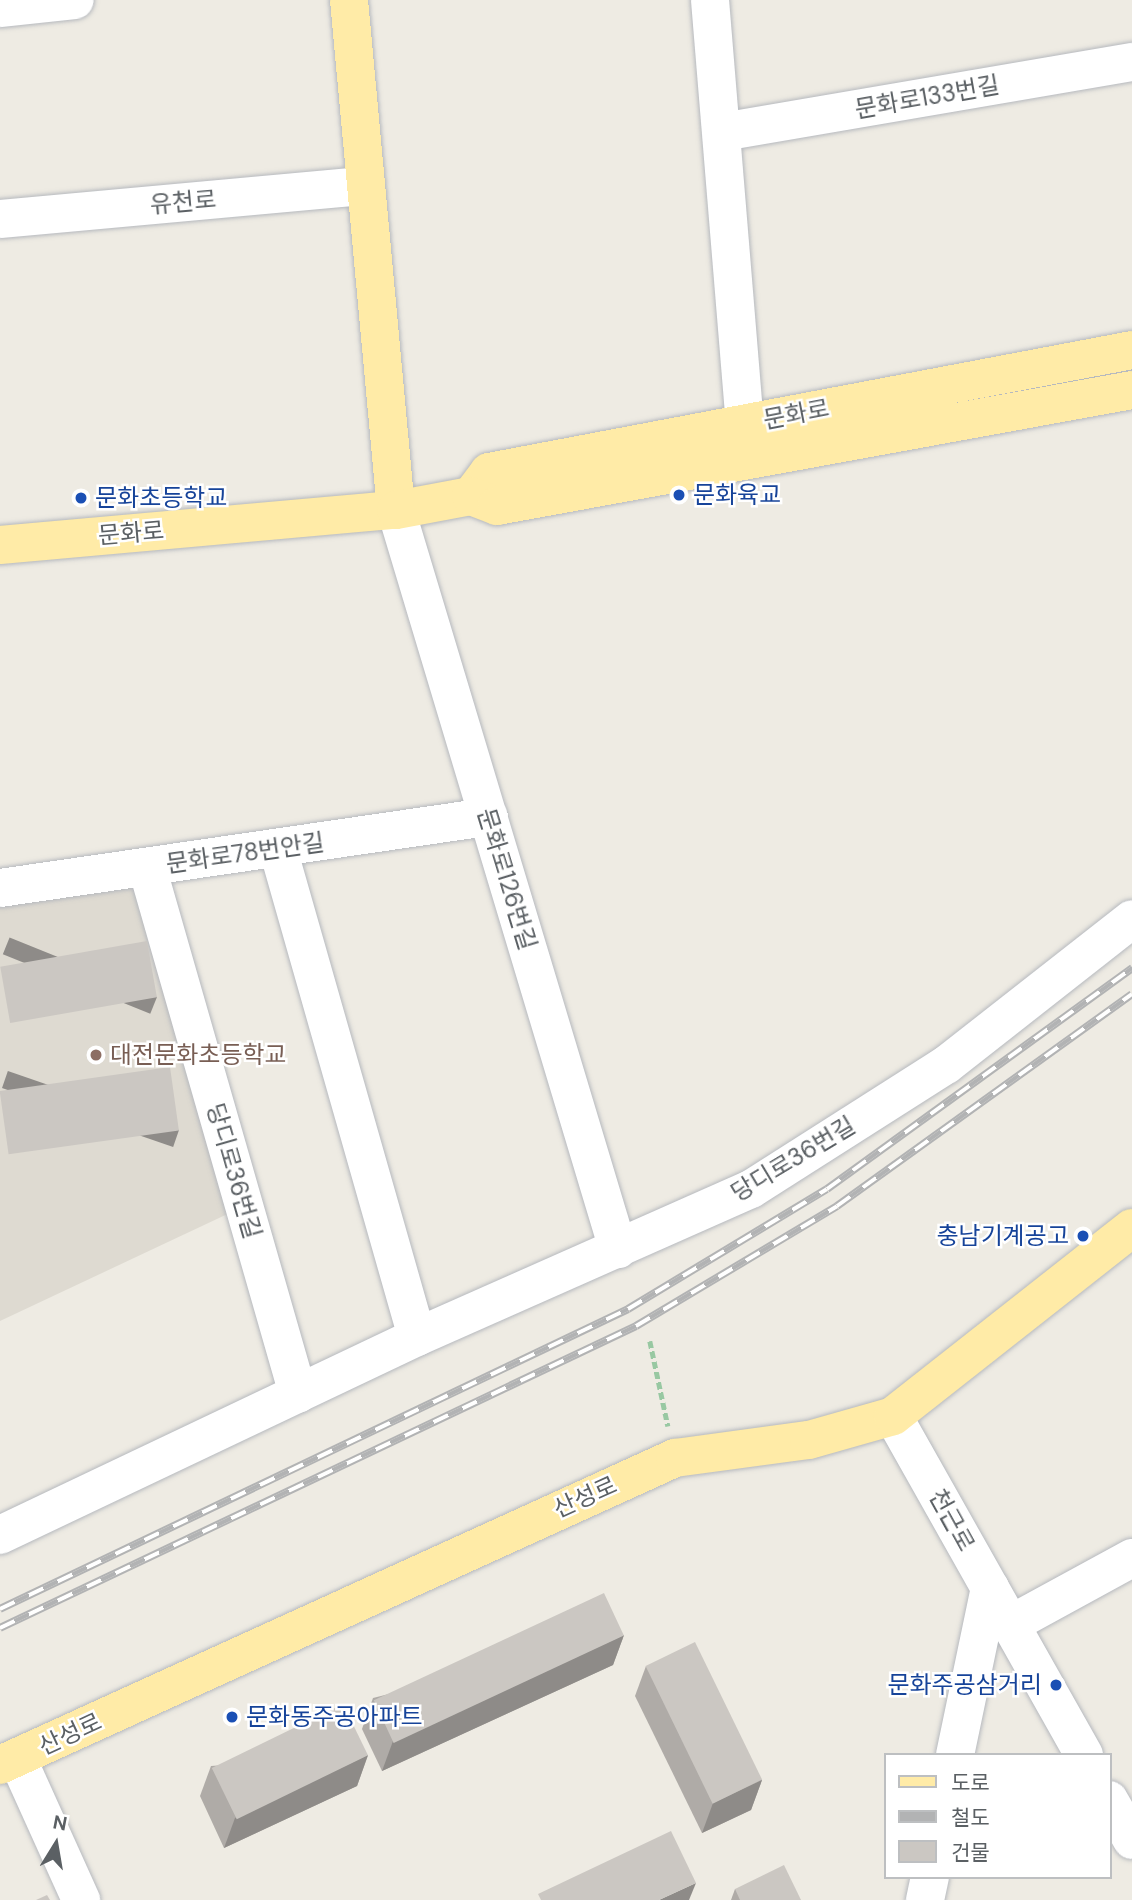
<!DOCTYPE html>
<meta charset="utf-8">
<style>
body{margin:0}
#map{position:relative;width:1132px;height:1900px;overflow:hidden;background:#eeebe3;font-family:"DM Sans","Noto Sans KR",sans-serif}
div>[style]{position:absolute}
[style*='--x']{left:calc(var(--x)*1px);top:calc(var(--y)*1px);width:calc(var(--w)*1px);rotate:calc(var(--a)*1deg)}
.education>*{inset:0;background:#dedad1}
.path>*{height:4.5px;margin-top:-2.25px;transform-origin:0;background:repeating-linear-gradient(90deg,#98c8a2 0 7px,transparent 0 10.5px)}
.roads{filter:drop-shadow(0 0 2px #b6b9be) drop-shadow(0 0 2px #b6b9be)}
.minor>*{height:38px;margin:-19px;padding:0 19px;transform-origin:19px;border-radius:19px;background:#fff}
.major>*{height:38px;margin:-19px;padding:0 19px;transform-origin:19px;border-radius:19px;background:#ffeba7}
.rail>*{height:8px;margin-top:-4px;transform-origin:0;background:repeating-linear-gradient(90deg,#fff 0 16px,#b2b3b4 0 32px);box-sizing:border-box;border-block:2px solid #b2b3b4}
.wall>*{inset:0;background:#afaba7}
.shaded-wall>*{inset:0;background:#8e8b88;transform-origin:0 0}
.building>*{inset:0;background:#cbc7c2;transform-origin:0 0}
.dots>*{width:19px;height:19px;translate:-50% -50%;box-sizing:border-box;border:4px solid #fff;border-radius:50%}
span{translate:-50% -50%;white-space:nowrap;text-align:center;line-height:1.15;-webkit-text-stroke:5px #fff;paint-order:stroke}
.street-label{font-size:24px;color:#5b6064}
.transit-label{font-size:24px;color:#164399}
.left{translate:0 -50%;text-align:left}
.right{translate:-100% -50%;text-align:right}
.education-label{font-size:24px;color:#785e54}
.legend{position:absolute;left:884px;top:1753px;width:228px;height:126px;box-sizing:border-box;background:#fff;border:2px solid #bdbfc1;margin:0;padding:9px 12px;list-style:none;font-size:21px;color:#5b6064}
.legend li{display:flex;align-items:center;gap:14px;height:35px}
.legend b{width:35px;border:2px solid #bdbfc1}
.north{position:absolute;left:21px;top:1809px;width:70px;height:70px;-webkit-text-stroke:5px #fff;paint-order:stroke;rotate:11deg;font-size:19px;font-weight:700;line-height:28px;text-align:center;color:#5b6064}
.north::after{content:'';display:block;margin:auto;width:24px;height:32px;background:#5b6064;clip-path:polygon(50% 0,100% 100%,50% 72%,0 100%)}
</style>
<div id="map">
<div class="education">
<div style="clip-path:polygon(142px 880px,236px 1210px,0 1321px,0 901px)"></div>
</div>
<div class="path">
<div style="--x:650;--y:1341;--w:87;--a:78"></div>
</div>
<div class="roads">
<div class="minor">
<div style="--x:710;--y:0;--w:424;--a:85.3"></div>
<div style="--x:0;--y:8;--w:75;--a:-6.1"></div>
<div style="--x:722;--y:132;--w:416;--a:-9.7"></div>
<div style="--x:0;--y:219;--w:367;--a:-5.2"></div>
<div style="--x:396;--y:510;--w:772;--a:73.28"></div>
<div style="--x:278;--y:849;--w:507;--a:74.1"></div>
<div style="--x:147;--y:867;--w:548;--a:74.01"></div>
<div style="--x:0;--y:888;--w:494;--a:-8.3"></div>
<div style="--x:893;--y:1416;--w:389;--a:60.6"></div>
<div style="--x:0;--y:1535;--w:462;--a:-25.4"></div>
<div style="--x:417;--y:1337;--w:365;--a:-23.9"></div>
<div style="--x:751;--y:1189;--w:231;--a:-32.5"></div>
<div style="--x:946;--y:1065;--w:236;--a:-38.1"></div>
<div style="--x:1011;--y:1624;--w:138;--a:-28.6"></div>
<div style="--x:955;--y:1755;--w:171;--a:-78.2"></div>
<div style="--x:17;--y:1758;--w:156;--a:65.7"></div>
<div style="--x:1109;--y:1800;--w:46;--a:60.1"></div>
<div style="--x:925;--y:1900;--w:24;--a:-78"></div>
</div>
<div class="major">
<div style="--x:349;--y:0;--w:512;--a:84.73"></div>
<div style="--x:471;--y:496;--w:30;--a:-53"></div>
<div style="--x:489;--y:472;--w:654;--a:-10.74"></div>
<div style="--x:0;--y:545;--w:398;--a:-5.1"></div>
<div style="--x:396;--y:510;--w:76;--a:-10.6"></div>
<div style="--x:471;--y:496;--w:28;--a:21"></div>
<div style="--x:497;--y:506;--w:646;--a:-10.35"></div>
<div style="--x:0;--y:1765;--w:742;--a:-24.46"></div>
<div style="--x:675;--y:1458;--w:135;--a:-7.7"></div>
<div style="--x:809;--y:1440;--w:87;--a:-15.9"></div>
<div style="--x:893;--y:1416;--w:304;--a:-38.2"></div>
</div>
</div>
<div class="rail">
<div style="--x:0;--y:1609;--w:696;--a:-25.53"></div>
<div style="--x:628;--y:1309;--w:232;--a:-31.1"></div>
<div style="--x:827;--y:1189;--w:377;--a:-35.9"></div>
<div style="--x:0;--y:1628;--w:704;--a:-25.4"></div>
<div style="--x:636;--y:1326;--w:234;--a:-30.8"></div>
<div style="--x:837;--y:1206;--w:363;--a:-35.7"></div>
</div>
<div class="wall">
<div style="clip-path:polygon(624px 1635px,613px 1665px,382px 1771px,362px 1729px,373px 1698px)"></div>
<div style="clip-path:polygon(646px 1666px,762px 1780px,751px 1810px,702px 1833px,635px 1696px)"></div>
<div style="clip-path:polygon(368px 1755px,357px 1786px,224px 1848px,200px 1796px,211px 1766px)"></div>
<div style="clip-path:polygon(735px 1889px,801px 1900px,731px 1900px)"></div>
</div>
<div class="shaded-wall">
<div style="left:157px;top:997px;width:18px;height:159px;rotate:112deg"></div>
<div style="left:179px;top:1130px;width:18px;height:181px;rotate:109deg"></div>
<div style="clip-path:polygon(624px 1635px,613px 1665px,382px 1771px,393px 1741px)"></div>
<div style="clip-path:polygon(368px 1755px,357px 1786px,224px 1848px,235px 1818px)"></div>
<div style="clip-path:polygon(762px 1780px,751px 1810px,702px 1833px,713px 1803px)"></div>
<div style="clip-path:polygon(696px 1883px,689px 1900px,659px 1900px)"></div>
</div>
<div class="building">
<div style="left:147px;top:941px;width:57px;height:149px;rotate:80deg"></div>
<div style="left:170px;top:1067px;width:64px;height:172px;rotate:82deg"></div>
<div style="left:604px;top:1593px;width:47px;height:254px;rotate:65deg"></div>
<div style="left:695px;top:1642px;width:153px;height:55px;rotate:64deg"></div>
<div style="left:343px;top:1704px;width:57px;height:146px;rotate:64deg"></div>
<div style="clip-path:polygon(671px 1831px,696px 1883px,659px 1900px,541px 1900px,538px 1894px)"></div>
<div style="clip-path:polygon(784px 1865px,801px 1900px,740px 1900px,735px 1889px)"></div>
<div style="clip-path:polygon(47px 1895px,50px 1900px,36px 1900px)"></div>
</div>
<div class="dots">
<div style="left:679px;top:495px;background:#1a4fb4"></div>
<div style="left:81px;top:498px;background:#1a4fb4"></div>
<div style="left:96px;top:1055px;background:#8d6e63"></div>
<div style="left:1083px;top:1236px;background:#1a4fb4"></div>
<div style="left:1056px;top:1685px;background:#1a4fb4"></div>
<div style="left:232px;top:1717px;background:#1a4fb4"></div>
</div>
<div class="street-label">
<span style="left:927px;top:97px;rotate:-10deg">문화로133번길</span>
<span style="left:183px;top:202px;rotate:-5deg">유천로</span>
<span style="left:796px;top:414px;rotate:-11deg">문화로</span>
<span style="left:131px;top:533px;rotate:-5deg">문화로</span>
<span style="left:245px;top:853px;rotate:-8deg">문화로78번안길</span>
<span style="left:507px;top:879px;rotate:73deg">문화로126번길</span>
<span style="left:793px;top:1159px;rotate:-31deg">당디로36번길</span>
<span style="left:234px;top:1171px;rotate:74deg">당디로36번길</span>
<span style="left:585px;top:1497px;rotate:-24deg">산성로</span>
<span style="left:952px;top:1520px;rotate:61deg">천근로</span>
<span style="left:70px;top:1734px;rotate:-25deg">산성로</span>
</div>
<div class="transit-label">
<span class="left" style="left:693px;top:495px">문화육교</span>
<span class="left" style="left:95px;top:498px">문화초등학교</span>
<span class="right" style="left:1069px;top:1236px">충남기계공고</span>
<span class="right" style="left:1042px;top:1685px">문화주공삼거리</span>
<span class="left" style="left:246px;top:1717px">문화동주공아파트</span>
</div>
<div class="education-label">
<span class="left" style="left:110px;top:1055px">대전문화초등학교</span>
</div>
<ul class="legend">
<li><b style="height:9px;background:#ffeba7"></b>도로</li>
<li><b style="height:9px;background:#b2b3b4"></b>철도</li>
<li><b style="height:19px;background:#cbc7c2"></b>건물</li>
</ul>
<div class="north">N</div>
</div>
